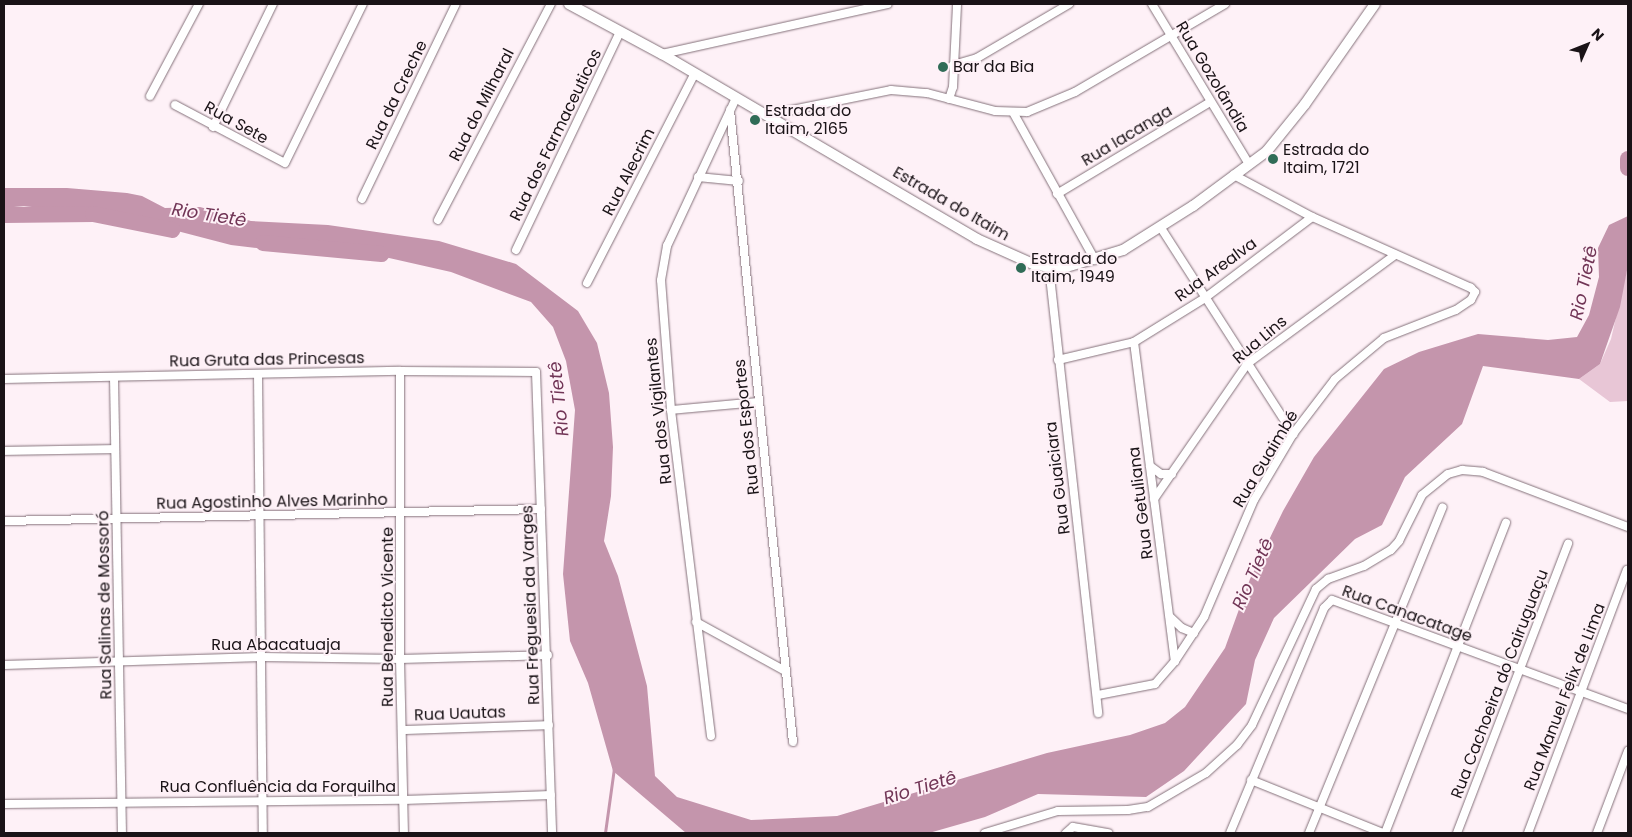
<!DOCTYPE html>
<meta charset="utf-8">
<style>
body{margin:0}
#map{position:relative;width:1632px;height:837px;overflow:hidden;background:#fef1f7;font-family:Poppins,sans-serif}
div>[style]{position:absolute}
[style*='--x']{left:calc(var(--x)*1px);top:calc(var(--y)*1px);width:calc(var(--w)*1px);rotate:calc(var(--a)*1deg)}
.green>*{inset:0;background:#e8c6d6}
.water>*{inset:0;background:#c495ac}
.stream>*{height:2.5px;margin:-1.25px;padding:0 1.25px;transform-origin:1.25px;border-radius:1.25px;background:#c495ac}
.river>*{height:16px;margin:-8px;padding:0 8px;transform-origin:8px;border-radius:8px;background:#c495ac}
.roads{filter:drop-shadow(0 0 1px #84717a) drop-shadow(0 0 1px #84717a)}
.minor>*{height:8px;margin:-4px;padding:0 4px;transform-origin:4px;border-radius:4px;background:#fff}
.tertiary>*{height:10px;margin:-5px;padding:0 5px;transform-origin:5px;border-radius:5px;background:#fff}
.dots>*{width:14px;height:14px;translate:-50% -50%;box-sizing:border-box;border:2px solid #fef1f7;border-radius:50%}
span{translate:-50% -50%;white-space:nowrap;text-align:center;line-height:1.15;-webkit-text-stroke:4px #fef1f7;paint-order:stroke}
.poi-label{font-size:16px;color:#1a1317}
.left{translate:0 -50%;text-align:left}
.street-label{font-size:16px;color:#1a1317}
.water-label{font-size:18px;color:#713556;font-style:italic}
.frame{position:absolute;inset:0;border:5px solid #1a1317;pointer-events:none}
.north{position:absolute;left:1562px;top:20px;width:50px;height:50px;-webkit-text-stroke:4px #fef1f7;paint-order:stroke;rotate:46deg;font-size:14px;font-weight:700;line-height:20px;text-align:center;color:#1a1317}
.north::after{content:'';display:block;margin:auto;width:18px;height:22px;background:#1a1317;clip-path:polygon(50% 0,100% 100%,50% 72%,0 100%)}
</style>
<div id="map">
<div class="green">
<div style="clip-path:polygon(1628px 265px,1628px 401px,1610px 402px,1579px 379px,1600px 364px,1611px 339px)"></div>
</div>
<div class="water">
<div style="clip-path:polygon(4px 188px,67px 188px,127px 193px,142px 196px,165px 208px,200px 207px,251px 221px,328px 225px,439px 241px,516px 264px,578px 311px,597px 343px,609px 393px,613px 447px,611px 496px,604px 541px,618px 576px,647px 686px,655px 776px,677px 797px,751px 820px,837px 816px,1047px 753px,1130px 735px,1165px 723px,1185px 707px,1225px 648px,1250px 579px,1283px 511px,1314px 457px,1384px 369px,1419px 352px,1478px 334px,1548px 340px,1577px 337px,1589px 315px,1599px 277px,1598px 248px,1609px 225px,1628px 216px,1628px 265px,1620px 307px,1600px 364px,1579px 379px,1483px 366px,1462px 424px,1405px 477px,1382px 525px,1355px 539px,1274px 618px,1255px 660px,1246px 704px,1184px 771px,1146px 797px,1038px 794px,985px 817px,929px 833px,686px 833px,613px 771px,588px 683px,570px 641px,563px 574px,575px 410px,566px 361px,553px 327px,531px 302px,451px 272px,367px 253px,298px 244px,257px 248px,231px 245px,135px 220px,24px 206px,4px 208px)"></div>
</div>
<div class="stream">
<div style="--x:605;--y:833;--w:66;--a:-82.1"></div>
</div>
<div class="river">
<div style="--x:1628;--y:159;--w:9;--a:90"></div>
<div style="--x:4;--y:215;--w:89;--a:-0.6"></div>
<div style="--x:93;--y:214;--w:81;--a:11.4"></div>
<div style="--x:263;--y:243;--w:119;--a:5.3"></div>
</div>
<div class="roads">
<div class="minor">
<div style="--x:1152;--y:4;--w:187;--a:58.8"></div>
<div style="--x:662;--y:54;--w:231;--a:-12.5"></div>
<div style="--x:953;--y:65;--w:25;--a:-16"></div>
<div style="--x:977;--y:58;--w:107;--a:-30.4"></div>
<div style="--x:150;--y:96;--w:104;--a:-62"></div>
<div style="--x:949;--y:99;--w:13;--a:-72"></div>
<div style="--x:953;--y:87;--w:83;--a:-87.2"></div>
<div style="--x:175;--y:105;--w:124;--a:27.8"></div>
<div style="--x:285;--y:163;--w:177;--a:-63.9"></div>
<div style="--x:730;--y:110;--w:635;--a:84.31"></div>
<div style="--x:1014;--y:114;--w:167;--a:61"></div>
<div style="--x:767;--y:115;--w:126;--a:-11.4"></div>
<div style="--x:891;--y:90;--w:36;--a:5"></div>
<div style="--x:927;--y:93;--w:70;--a:14.8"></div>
<div style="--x:995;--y:111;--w:32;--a:2"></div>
<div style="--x:1027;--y:112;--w:52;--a:-22.6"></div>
<div style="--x:1075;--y:92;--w:174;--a:-30.4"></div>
<div style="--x:213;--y:127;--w:137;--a:-64"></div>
<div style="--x:698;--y:177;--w:41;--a:5.6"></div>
<div style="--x:1057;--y:194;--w:179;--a:-31"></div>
<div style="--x:362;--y:199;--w:216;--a:-64.3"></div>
<div style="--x:438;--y:220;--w:244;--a:-62.4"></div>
<div style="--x:1161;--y:228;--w:245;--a:57.3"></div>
<div style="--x:516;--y:250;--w:242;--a:-64.5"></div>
<div style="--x:1049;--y:267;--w:449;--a:83.7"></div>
<div style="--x:587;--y:283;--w:236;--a:-62.8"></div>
<div style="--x:1134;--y:342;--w:322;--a:82.7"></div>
<div style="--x:1058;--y:360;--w:78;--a:-13.3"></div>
<div style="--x:1134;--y:342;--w:84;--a:-31.8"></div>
<div style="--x:1205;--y:298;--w:134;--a:-37.1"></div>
<div style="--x:400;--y:371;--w:288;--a:90"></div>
<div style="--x:400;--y:659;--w:174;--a:88.7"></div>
<div style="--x:258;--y:374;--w:459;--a:89.4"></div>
<div style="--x:114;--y:377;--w:456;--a:89"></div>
<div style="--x:4;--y:379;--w:396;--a:-1.2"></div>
<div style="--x:400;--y:371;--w:136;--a:0.4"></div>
<div style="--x:536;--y:372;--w:461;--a:88"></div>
<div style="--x:671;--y:410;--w:86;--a:-5.3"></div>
<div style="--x:4;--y:451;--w:111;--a:-1"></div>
<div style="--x:1150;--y:466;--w:14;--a:36"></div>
<div style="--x:1161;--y:474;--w:11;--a:0"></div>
<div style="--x:1154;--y:499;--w:164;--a:-55.4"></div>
<div style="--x:1247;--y:364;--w:184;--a:-36.4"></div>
<div style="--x:4;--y:521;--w:537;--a:-1.28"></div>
<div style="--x:1170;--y:617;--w:16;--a:43"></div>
<div style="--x:1182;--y:628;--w:13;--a:23"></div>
<div style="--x:696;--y:622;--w:102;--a:28.8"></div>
<div style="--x:4;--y:665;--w:258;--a:-1.8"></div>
<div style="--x:262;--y:657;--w:138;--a:0.8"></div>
<div style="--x:400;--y:659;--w:148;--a:-1.5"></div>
<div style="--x:1098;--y:695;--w:58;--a:-10.9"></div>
<div style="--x:1155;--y:684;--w:30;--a:-49"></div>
<div style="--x:1175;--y:661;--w:53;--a:-56.6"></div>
<div style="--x:1204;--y:617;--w:127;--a:-66.9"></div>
<div style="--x:1254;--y:500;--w:77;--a:-59.4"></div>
<div style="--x:1293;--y:434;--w:69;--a:-52.6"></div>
<div style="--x:1335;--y:379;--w:64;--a:-39.9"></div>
<div style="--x:1384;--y:338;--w:77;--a:-21.3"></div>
<div style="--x:1456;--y:310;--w:18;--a:-34"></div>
<div style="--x:1471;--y:300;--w:9;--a:-63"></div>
<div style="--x:1475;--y:292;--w:6;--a:-135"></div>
<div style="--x:1471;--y:288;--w:174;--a:-155.9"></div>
<div style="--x:1312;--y:217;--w:89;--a:-151.7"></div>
<div style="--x:402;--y:730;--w:147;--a:-1.9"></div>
<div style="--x:711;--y:736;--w:328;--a:-97"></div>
<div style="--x:671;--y:410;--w:130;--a:-94.4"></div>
<div style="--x:661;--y:280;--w:35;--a:-80"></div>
<div style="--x:667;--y:246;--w:163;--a:-65"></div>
<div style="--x:1251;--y:780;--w:142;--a:21.9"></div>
<div style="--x:4;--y:804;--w:399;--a:-0.6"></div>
<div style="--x:403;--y:800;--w:148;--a:-1.9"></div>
<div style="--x:985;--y:833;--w:76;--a:-16.8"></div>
<div style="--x:1058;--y:811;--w:70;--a:-0.8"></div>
<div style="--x:1128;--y:810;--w:20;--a:-9"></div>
<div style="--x:1148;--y:807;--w:67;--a:-30.4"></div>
<div style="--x:1206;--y:773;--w:42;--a:-42.1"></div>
<div style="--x:1237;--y:745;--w:25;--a:-53"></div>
<div style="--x:1252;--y:725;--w:150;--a:-64.8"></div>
<div style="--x:1316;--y:589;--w:16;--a:-40"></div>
<div style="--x:1328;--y:579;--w:38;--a:-20"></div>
<div style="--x:1364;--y:566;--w:31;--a:-31"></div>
<div style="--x:1391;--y:550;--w:12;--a:-48"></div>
<div style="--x:1399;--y:541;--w:51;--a:-63.4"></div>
<div style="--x:1422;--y:495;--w:33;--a:-39"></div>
<div style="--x:1448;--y:474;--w:15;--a:-16"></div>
<div style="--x:1462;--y:470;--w:21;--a:5"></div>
<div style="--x:1483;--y:472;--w:155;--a:20.8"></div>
<div style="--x:1066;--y:833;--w:9;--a:-41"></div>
<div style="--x:1073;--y:827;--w:36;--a:10"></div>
<div style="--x:1230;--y:833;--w:244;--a:-67.3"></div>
<div style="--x:1324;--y:608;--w:11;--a:-45"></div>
<div style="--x:1332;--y:600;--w:315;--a:20.2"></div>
<div style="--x:1309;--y:833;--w:352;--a:-67.7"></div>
<div style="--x:1385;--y:833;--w:333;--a:-68.7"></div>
<div style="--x:1457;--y:833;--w:310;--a:-69"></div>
<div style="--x:1528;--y:833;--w:281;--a:-69.4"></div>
<div style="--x:1597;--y:833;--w:88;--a:-69.3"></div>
</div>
<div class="tertiary">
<div style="--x:569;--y:4;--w:106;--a:28.3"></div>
<div style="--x:662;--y:54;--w:365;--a:30.4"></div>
<div style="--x:977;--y:239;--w:64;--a:24.1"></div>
<div style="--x:1035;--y:265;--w:28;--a:6"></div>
<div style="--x:1063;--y:268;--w:63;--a:-16.7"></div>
<div style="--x:1123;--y:250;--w:83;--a:-32.2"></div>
<div style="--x:1193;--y:206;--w:92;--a:-36.6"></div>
<div style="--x:1267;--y:151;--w:60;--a:-51"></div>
<div style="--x:1305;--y:104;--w:122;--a:-55"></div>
</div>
</div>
<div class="dots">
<div style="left:943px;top:67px;background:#306c57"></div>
<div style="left:755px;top:120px;background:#306c57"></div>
<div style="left:1273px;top:159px;background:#306c57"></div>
<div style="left:1021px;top:268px;background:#306c57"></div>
</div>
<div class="poi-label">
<span class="left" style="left:953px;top:67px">Bar da Bia</span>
<span class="left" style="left:765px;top:120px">Estrada do<br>Itaim, 2165</span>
<span class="left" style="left:1283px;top:159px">Estrada do<br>Itaim, 1721</span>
<span class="left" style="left:1031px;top:268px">Estrada do<br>Itaim, 1949</span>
</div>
<div class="street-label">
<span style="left:1212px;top:77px;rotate:59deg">Rua Gozolândia</span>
<span style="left:397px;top:95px;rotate:-64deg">Rua da Creche</span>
<span style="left:482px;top:105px;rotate:-63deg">Rua do Milharal</span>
<span style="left:236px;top:123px;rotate:29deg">Rua Sete</span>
<span style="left:556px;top:135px;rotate:-64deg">Rua dos Farmaceuticos</span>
<span style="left:1127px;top:136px;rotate:-31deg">Rua Iacanga</span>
<span style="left:629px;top:172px;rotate:-63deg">Rua Alecrim</span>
<span style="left:951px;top:204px;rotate:30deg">Estrada do Itaim</span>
<span style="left:1216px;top:270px;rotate:-36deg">Rua Arealva</span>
<span style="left:1260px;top:340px;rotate:-40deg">Rua Lins</span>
<span style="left:267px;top:360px;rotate:-1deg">Rua Gruta das Princesas</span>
<span style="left:659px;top:411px;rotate:-96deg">Rua dos Vigilantes</span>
<span style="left:747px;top:427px;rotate:-96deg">Rua dos Esportes</span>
<span style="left:1266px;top:459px;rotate:-59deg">Rua Guaimbé</span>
<span style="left:1058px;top:478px;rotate:-97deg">Rua Guaiciara</span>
<span style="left:272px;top:502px;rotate:-1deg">Rua Agostinho Alves Marinho</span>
<span style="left:1141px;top:503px;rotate:-97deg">Rua Getuliana</span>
<span style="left:105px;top:605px;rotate:-91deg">Rua Salinas de Mossoró</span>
<span style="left:531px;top:605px;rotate:-92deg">Rua Freguesia da Varges</span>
<span style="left:1407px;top:614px;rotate:20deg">Rua Canacatage</span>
<span style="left:388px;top:617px;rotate:-90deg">Rua Benedicto Vicente</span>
<span style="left:276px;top:645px">Rua Abacatuaja</span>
<span style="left:1500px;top:684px;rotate:-69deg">Rua Cachoeira do Cairuguaçu</span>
<span style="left:1565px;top:697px;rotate:-69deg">Rua Manuel Felix de Lima</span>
<span style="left:460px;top:714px;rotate:-2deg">Rua Uautas</span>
<span style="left:278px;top:787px">Rua Confluência da Forquilha</span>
</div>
<div class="water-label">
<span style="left:209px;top:215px;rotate:9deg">Rio Tietê</span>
<span style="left:1584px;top:283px;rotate:-78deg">Rio Tietê</span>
<span style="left:559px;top:399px;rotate:-96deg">Rio Tietê</span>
<span style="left:1253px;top:574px;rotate:-66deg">Rio Tietê</span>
<span style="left:920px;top:788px;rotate:-17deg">Rio Tietê</span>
</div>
<div class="frame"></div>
<div class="north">N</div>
</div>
